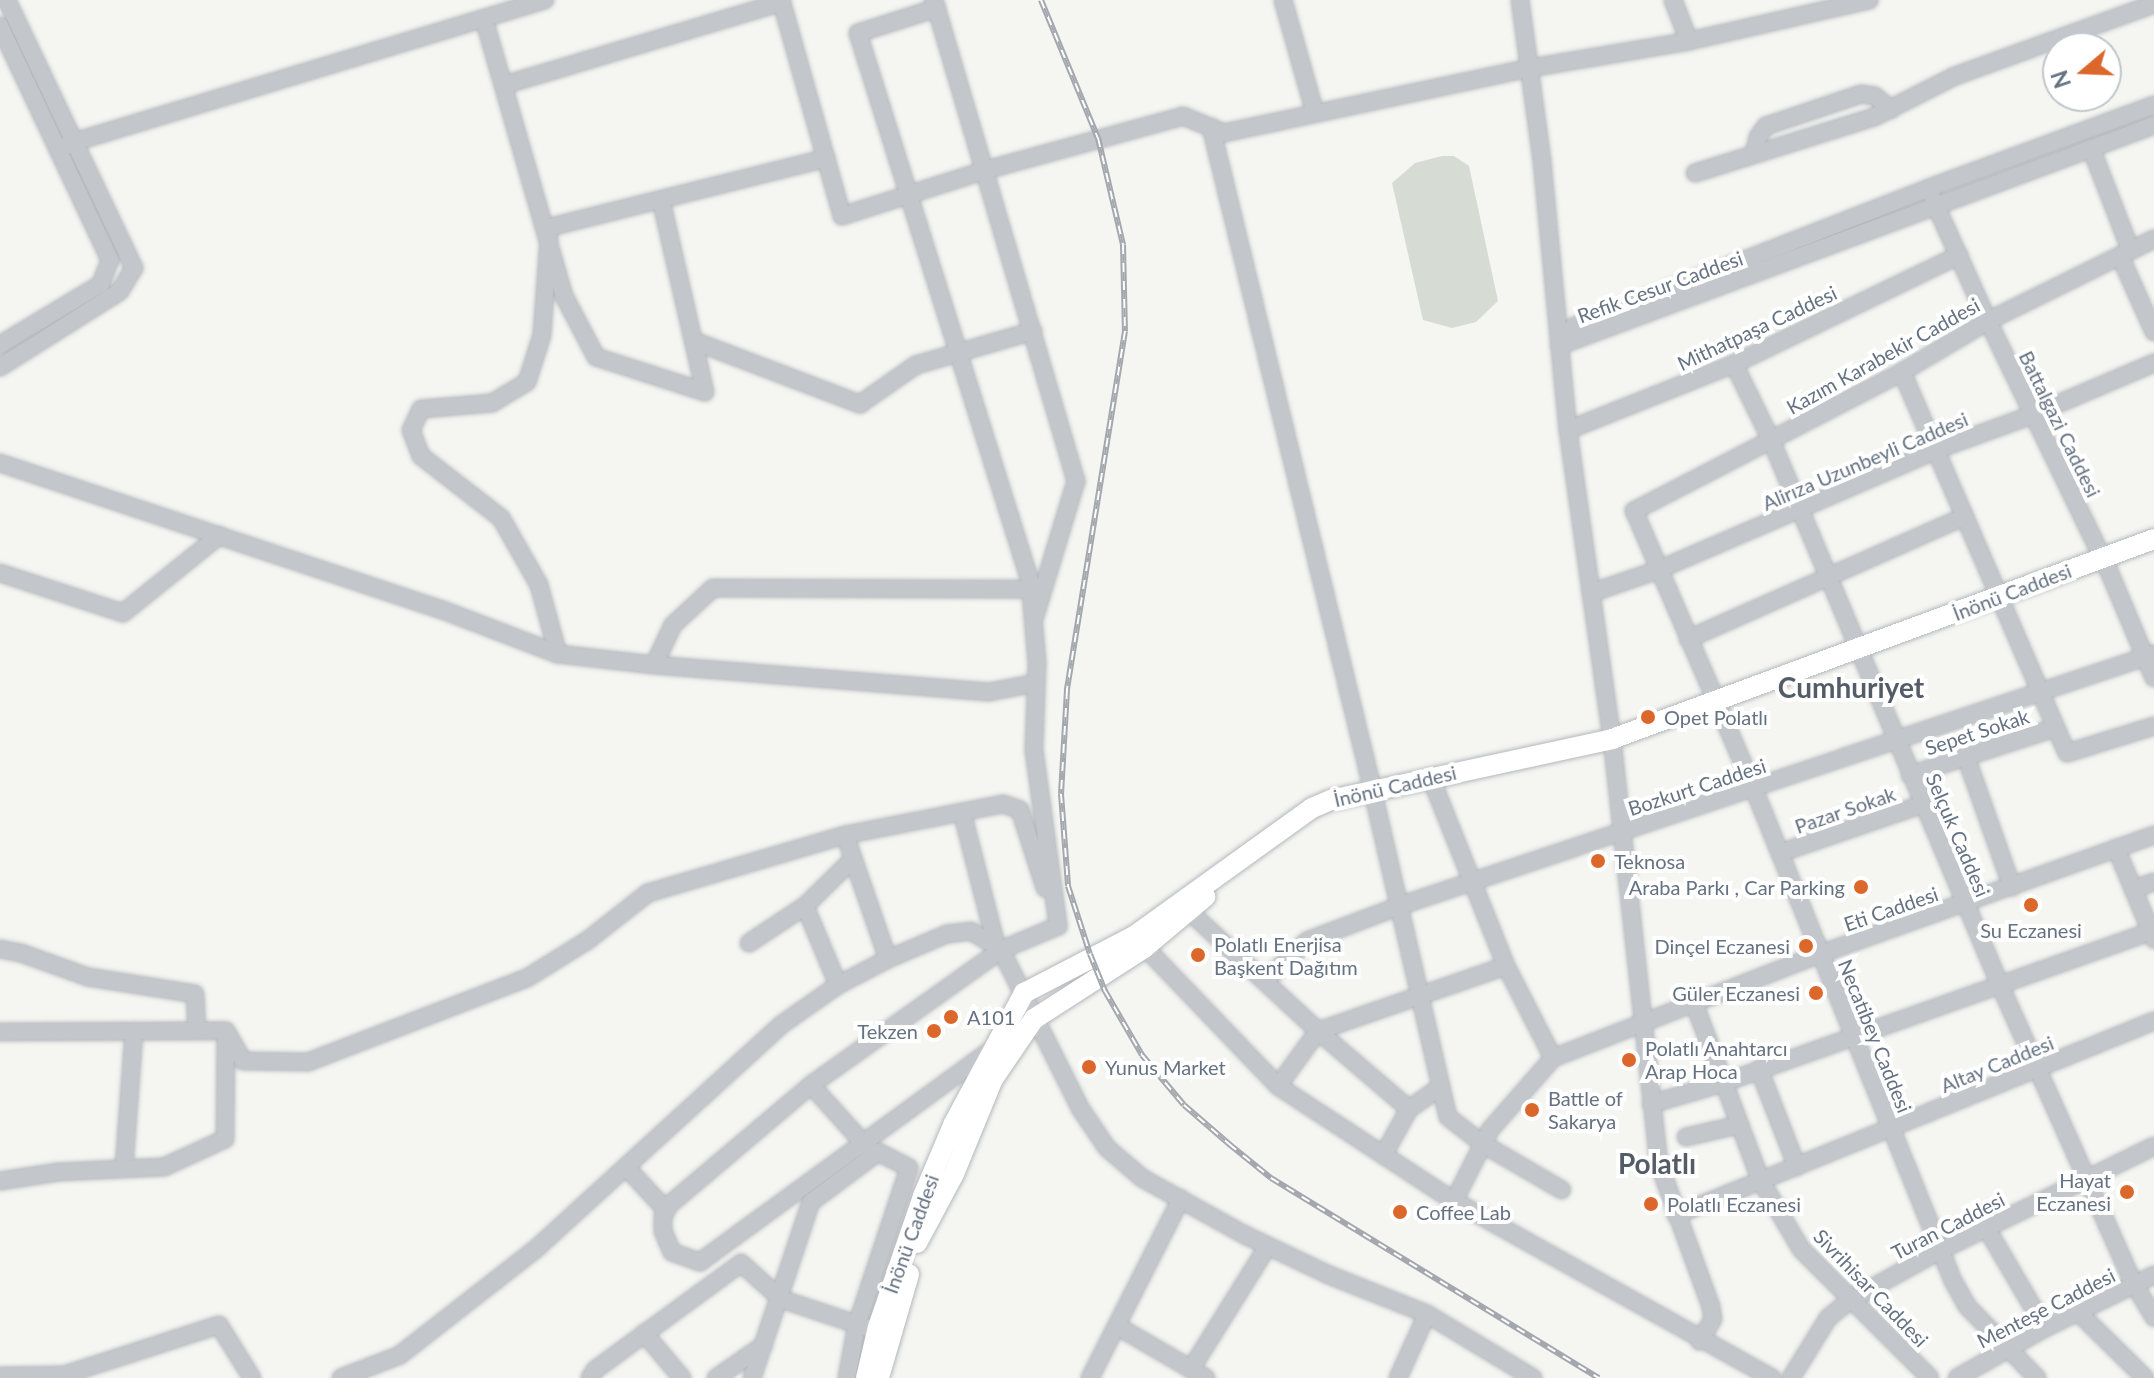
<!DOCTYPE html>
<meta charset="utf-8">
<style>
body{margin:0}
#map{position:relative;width:2154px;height:1378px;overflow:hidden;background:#f5f5f2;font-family:Lato,sans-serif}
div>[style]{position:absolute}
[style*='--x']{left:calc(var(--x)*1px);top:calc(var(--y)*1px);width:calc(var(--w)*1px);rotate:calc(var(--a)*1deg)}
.green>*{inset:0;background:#d6dcd3}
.roads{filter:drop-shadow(0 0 2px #b4b8bc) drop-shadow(0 0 2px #b4b8bc)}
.minor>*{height:16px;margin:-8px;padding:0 8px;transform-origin:8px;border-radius:8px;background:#c3c6ca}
.major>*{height:20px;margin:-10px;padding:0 10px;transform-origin:10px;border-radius:10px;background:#fff}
.rail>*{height:6px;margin-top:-3px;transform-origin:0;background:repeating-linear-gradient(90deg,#fff 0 9px,#a4a8ae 0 18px);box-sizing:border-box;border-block:2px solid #a4a8ae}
.dots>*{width:22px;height:22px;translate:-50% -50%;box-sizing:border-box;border:4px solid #fff;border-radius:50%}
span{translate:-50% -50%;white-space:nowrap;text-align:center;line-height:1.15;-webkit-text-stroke:8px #fff;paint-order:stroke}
.street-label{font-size:20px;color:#657282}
.poi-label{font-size:20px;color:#657282}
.left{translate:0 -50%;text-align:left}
.right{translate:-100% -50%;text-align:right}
.district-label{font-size:28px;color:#535c67;font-weight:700}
.north{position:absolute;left:2042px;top:32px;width:80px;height:80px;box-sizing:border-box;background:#fff;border:2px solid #c1c7cd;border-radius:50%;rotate:251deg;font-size:22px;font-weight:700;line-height:32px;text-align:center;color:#657282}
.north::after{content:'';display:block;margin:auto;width:28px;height:36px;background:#dc672b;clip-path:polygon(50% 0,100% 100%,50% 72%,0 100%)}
</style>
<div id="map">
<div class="green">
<div style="clip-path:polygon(1442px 156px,1454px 156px,1469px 166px,1498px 301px,1476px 322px,1452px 328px,1423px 320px,1392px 183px,1415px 163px)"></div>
</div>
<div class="roads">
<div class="minor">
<div style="--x:781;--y:0;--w:224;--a:74.2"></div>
<div style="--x:842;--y:216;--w:151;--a:-17.7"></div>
<div style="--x:986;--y:170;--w:204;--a:-15.3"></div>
<div style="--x:1183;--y:116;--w:44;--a:22.5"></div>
<div style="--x:1224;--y:133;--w:313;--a:-12"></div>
<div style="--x:1530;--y:68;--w:161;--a:-9.6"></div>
<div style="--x:1689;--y:41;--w:185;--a:-12.8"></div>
<div style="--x:934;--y:0;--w:502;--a:73.55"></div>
<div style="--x:1076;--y:481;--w:141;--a:106.9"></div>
<div style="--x:1283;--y:0;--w:117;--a:74.2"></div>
<div style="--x:1520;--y:0;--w:162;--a:82.2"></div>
<div style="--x:1542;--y:161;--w:270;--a:84.5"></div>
<div style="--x:1568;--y:430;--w:312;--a:81.9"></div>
<div style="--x:1612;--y:739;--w:428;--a:83.7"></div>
<div style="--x:1659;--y:1164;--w:152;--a:70"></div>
<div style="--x:1711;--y:1307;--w:12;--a:81"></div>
<div style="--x:1713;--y:1319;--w:26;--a:121"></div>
<div style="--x:1673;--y:0;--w:44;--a:68.7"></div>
<div style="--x:937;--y:8;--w:83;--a:162.4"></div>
<div style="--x:858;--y:33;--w:574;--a:72.57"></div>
<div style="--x:1030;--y:581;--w:82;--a:85.1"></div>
<div style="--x:1037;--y:663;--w:87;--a:92"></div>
<div style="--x:1034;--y:750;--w:178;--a:82.2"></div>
<div style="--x:1058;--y:926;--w:62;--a:157.2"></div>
<div style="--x:1001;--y:950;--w:233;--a:144.6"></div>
<div style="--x:811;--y:1085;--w:186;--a:139.8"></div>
<div style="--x:669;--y:1205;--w:13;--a:117"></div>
<div style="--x:663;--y:1217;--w:14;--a:90"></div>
<div style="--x:663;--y:1231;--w:23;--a:67"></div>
<div style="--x:672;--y:1252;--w:30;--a:20"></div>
<div style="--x:700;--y:1262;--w:360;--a:-36.1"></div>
<div style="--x:484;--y:19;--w:288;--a:73.9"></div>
<div style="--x:564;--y:296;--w:69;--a:62.3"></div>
<div style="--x:596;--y:357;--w:114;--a:17.8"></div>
<div style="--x:705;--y:392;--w:197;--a:-102.9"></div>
<div style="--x:0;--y:26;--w:259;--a:64.8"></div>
<div style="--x:110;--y:260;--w:26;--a:111"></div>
<div style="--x:101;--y:284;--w:118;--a:148.9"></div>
<div style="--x:504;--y:85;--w:290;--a:-16.6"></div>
<div style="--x:1211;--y:127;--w:683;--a:76.29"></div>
<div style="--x:2091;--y:148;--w:110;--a:68.8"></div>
<div style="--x:58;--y:150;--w:18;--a:-27"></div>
<div style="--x:74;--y:142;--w:492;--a:-16.8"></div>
<div style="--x:1754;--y:154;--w:17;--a:-77"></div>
<div style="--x:1758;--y:137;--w:14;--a:-54"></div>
<div style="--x:1766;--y:126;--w:100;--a:-18.6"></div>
<div style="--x:1861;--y:94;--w:14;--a:8"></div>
<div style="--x:1875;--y:96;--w:21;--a:41"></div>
<div style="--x:1695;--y:173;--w:188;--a:-17.4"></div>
<div style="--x:1874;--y:117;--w:91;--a:-26.8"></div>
<div style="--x:1955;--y:76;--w:212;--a:-19.9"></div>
<div style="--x:1932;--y:197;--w:136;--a:65.7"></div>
<div style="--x:1988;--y:321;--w:276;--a:64.2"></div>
<div style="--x:2108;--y:569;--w:118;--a:67.1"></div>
<div style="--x:546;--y:228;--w:289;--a:-14"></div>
<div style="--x:549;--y:237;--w:98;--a:94.1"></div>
<div style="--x:542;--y:335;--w:49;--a:107.7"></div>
<div style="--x:527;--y:382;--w:41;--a:149"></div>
<div style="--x:492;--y:403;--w:71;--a:175.2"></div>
<div style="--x:421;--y:409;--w:23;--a:115"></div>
<div style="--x:411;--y:430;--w:28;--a:69"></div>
<div style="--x:421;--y:456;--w:101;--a:37.8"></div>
<div style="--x:501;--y:518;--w:77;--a:60.4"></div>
<div style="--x:539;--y:585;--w:72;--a:74.6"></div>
<div style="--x:558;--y:654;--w:97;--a:6.5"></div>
<div style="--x:654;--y:665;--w:336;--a:4.6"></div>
<div style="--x:989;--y:692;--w:48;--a:-10.8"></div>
<div style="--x:2120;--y:256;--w:83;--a:65.9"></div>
<div style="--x:694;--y:341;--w:178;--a:20.8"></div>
<div style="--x:860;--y:404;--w:68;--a:-34.9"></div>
<div style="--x:916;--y:365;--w:122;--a:-16.2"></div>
<div style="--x:1559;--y:345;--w:23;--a:-52"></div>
<div style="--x:1573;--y:327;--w:382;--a:-21.3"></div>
<div style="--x:1929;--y:188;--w:240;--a:-20.2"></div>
<div style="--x:1561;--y:345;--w:632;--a:-20.35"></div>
<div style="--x:1734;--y:364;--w:85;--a:64"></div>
<div style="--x:1771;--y:440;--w:591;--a:67.21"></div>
<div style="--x:2000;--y:985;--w:328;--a:65.9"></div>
<div style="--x:2134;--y:1284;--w:39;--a:59"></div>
<div style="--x:0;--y:367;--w:142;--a:-32.3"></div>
<div style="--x:120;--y:291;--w:27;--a:-59"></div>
<div style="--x:134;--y:268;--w:297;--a:-115.4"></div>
<div style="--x:1902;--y:372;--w:415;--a:66.6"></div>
<div style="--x:2067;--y:753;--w:91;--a:-17.2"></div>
<div style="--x:1568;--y:430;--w:179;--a:-21.7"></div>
<div style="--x:1734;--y:364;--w:250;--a:-25.8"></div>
<div style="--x:0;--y:463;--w:464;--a:18.4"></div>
<div style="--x:440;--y:609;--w:126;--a:20.9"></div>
<div style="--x:0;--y:573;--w:129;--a:18"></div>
<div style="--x:123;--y:613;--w:124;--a:-38.8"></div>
<div style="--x:1591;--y:593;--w:71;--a:-18.9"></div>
<div style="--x:1658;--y:570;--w:303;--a:-23.3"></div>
<div style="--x:1936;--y:450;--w:102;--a:-20"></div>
<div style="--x:2032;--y:415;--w:133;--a:-23.1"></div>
<div style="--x:1688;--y:639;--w:303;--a:-23.9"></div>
<div style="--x:654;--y:665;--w:44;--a:-64.6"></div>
<div style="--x:673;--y:625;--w:54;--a:-42.8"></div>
<div style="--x:713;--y:588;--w:315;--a:0.2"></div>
<div style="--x:1966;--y:757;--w:138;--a:70.5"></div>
<div style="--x:1910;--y:775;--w:152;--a:-18"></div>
<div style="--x:1434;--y:786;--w:194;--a:68.2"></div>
<div style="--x:1506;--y:966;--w:103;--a:62.9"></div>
<div style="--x:1375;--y:801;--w:324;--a:77"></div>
<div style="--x:1448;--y:1117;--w:44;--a:37.6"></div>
<div style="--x:1483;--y:1144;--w:91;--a:30.2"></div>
<div style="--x:962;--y:812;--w:136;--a:75.6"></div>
<div style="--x:845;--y:835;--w:131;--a:70.9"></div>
<div style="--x:2116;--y:848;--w:99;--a:67.3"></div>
<div style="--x:1780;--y:853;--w:151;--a:-18.9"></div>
<div style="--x:2133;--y:889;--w:22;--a:-18"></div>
<div style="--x:805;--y:906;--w:86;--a:67.3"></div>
<div style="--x:1190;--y:912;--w:175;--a:42.9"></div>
<div style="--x:1318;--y:1031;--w:120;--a:40.6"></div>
<div style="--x:1138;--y:940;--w:202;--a:46.2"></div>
<div style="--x:1278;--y:1086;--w:210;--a:33.2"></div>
<div style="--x:1454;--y:1201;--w:364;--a:29.1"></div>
<div style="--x:749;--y:943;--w:67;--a:-33.5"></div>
<div style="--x:805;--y:906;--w:67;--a:-44.4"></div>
<div style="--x:0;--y:949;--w:21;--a:11"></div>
<div style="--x:21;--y:953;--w:71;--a:19.7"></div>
<div style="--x:88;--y:977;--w:108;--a:9"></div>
<div style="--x:195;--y:994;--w:37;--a:87"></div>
<div style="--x:1266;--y:980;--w:57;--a:-43.6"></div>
<div style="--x:1307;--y:941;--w:98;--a:-20.8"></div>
<div style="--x:1399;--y:906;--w:796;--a:-18.46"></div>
<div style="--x:1694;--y:1003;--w:190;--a:69.4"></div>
<div style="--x:1761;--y:1181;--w:79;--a:59.5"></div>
<div style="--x:1801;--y:1249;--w:182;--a:45"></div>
<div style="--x:0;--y:1032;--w:226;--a:-0.3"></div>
<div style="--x:226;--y:1031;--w:34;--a:60"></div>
<div style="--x:243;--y:1061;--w:65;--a:0.9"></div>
<div style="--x:308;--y:1062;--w:235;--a:-21"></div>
<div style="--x:527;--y:978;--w:72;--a:-31.9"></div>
<div style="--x:588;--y:940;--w:76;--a:-38.1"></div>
<div style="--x:648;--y:893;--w:205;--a:-16.4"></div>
<div style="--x:845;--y:835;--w:161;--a:-11.1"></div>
<div style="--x:1003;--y:804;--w:18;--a:19"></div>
<div style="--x:1020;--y:810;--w:82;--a:72.2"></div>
<div style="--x:1759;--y:1069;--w:105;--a:68.8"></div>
<div style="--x:811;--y:1085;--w:81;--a:48"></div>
<div style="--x:1278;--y:1086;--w:68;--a:-54"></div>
<div style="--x:1318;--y:1031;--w:199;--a:-19.1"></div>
<div style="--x:1651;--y:1104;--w:75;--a:-16.3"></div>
<div style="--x:1723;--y:1083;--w:457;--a:-19.5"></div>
<div style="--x:1686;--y:1137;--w:54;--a:-12.8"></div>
<div style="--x:1384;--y:1154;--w:51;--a:-60.9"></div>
<div style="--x:1409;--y:1109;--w:39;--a:-35"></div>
<div style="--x:626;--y:1167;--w:59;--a:47.1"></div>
<div style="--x:124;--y:1168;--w:137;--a:-85.8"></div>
<div style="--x:0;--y:1181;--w:59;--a:-8.8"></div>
<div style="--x:58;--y:1172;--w:106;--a:-2.7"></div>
<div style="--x:164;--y:1167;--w:67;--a:-24.7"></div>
<div style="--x:225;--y:1139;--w:106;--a:-89.5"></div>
<div style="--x:1454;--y:1201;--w:80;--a:-63.1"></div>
<div style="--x:1490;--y:1130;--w:96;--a:-48.8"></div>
<div style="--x:1553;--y:1058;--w:287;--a:-21.3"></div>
<div style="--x:1820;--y:954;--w:355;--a:-19.6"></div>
<div style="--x:1676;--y:1215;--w:516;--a:-22.09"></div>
<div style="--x:1987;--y:1229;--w:115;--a:59.6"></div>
<div style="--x:2078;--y:1312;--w:94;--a:44.6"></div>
<div style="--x:1117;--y:1326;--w:86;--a:30.2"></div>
<div style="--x:644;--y:1333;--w:59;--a:49.8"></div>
<div style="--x:0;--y:1376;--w:64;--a:-0.9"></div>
<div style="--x:64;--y:1375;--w:163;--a:-17.9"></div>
<div style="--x:219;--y:1325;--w:62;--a:58.1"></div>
<div style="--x:341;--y:1378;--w:63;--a:-21.3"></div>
<div style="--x:400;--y:1355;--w:175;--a:-38"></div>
<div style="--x:538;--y:1247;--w:329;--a:-42.4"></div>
<div style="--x:781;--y:1025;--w:70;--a:-35.1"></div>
<div style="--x:838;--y:985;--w:56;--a:-27.5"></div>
<div style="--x:888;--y:959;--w:64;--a:-23"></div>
<div style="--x:947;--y:934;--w:24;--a:-7"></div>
<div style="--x:971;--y:931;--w:36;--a:32"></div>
<div style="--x:1001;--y:950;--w:177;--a:63.4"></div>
<div style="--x:1080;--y:1108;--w:48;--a:56"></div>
<div style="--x:1107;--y:1148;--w:46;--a:40.6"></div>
<div style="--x:1142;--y:1178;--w:118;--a:29"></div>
<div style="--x:1245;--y:1235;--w:93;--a:25.5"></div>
<div style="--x:1329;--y:1275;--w:105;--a:21.7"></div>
<div style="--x:1427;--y:1314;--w:124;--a:31.1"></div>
<div style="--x:590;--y:1378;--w:9;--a:-58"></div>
<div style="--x:595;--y:1370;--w:181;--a:-36.2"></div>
<div style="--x:741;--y:1263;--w:54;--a:42"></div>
<div style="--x:781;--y:1299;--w:92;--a:18.4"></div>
<div style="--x:716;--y:1378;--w:58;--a:-34.5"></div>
<div style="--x:752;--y:1378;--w:186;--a:-71.5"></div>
<div style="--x:811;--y:1202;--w:84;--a:-36.7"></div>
<div style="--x:878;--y:1152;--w:35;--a:27"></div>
<div style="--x:909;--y:1168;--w:164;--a:108.4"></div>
<div style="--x:857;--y:1324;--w:55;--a:100.5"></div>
<div style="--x:1090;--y:1378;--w:201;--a:-63.1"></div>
<div style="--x:1206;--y:1378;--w:17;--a:-149"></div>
<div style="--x:1191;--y:1369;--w:145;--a:-58"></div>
<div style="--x:1398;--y:1378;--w:70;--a:-65.6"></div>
<div style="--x:1791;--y:1378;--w:70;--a:-58.3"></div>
<div style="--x:1828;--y:1318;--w:28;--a:-39"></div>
<div style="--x:1850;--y:1300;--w:102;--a:-28.8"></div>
<div style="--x:1939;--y:1251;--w:239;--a:-26"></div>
<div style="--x:1957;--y:1378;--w:101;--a:-29.6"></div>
<div style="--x:2045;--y:1328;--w:121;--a:-25.9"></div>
<div style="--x:2037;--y:1378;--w:100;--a:-134.2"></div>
<div style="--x:1967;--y:1306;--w:29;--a:-119"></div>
<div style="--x:1953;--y:1281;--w:531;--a:-112.02"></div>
<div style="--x:1754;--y:789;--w:303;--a:-113.3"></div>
<div style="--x:1634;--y:511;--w:302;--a:-27.4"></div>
<div style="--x:1902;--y:372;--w:100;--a:-30.7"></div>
<div style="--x:1988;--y:321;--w:185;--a:-26.3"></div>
</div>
<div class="major">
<div style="--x:917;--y:1243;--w:78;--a:-61.8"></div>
<div style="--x:954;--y:1174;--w:103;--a:-67.7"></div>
<div style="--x:993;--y:1079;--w:73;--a:-55.7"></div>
<div style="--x:1034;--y:1019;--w:131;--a:-32.8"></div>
<div style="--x:1144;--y:948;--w:80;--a:-39.9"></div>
<div style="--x:880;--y:1374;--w:104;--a:-73.8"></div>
<div style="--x:866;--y:1378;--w:52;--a:-76.8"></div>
<div style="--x:878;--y:1327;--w:139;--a:-71"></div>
<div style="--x:923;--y:1196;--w:79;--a:-67"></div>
<div style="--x:954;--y:1123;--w:148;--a:-61.7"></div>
<div style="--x:1024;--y:993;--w:124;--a:-27.4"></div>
<div style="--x:1134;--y:936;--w:219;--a:-35.7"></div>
<div style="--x:1312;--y:808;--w:21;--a:-23"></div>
<div style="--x:1331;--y:800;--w:288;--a:-12.2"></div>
<div style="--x:1612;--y:739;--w:578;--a:-20.25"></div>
</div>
</div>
<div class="rail">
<div style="--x:1041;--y:0;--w:149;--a:67.6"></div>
<div style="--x:1098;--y:138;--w:110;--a:76.8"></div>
<div style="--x:1123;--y:245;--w:86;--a:88.7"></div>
<div style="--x:1125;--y:331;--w:364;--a:99.2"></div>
<div style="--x:1067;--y:690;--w:104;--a:93.3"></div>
<div style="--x:1061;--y:794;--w:92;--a:85.6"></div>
<div style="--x:1068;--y:886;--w:71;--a:72.1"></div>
<div style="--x:1090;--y:954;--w:40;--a:68"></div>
<div style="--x:1105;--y:991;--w:74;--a:60"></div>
<div style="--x:1142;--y:1055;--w:65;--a:50"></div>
<div style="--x:1184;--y:1105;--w:60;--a:40.9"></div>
<div style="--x:1229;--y:1144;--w:54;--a:39"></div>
<div style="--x:1271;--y:1178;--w:384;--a:31.4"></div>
</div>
<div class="dots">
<div style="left:1648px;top:717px;background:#dc672b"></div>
<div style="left:1598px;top:861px;background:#dc672b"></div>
<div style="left:1861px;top:887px;background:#dc672b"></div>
<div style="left:2031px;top:905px;background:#dc672b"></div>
<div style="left:1806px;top:946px;background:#dc672b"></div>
<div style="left:1198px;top:955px;background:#dc672b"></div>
<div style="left:1816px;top:993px;background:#dc672b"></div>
<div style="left:951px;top:1017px;background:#dc672b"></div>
<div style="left:934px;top:1031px;background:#dc672b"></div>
<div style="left:1629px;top:1060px;background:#dc672b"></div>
<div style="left:1089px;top:1067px;background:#dc672b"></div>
<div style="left:1532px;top:1110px;background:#dc672b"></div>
<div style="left:2127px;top:1192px;background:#dc672b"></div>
<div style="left:1651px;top:1204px;background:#dc672b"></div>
<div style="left:1400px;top:1212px;background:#dc672b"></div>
</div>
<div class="street-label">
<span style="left:1660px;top:287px;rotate:-20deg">Refik Cesur Caddesi</span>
<span style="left:1757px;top:328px;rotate:-25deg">Mithatpaşa Caddesi</span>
<span style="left:1883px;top:356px;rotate:-29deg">Kazım Karabekir Caddesi</span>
<span style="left:2060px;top:424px;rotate:64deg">Battalgazi Caddesi</span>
<span style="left:1865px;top:461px;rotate:-23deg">Alirıza Uzunbeyli Caddesi</span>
<span style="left:2012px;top:592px;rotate:-21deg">İnönü Caddesi</span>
<span style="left:1977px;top:732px;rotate:-18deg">Sepet Sokak</span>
<span style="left:1395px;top:786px;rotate:-13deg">İnönü Caddesi</span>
<span style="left:1697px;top:787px;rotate:-18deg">Bozkurt Caddesi</span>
<span style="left:1845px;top:810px;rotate:-19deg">Pazar Sokak</span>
<span style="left:1958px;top:835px;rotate:67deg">Selçuk Caddesi</span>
<span style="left:1891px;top:909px;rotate:-19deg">Eti Caddesi</span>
<span style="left:1875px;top:1036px;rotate:68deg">Necatibey Caddesi</span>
<span style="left:1997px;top:1064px;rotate:-22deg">Altay Caddesi</span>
<span style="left:1948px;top:1226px;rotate:-27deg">Turan Caddesi</span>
<span style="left:911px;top:1234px;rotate:-70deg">İnönü Caddesi</span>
<span style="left:1871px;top:1288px;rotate:46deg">Sivrihisar Caddesi</span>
<span style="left:2046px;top:1308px;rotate:-27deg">Menteşe Caddesi</span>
</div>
<div class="poi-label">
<span class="left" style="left:1664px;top:717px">Opet Polatlı</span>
<span class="left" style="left:1614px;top:861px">Teknosa</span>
<span class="right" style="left:1845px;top:887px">Araba Parkı , Car Parking</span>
<span style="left:2031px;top:930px">Su Eczanesi</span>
<span class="left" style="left:1214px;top:956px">Polatlı Enerjisa<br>Başkent Dağıtım</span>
<span class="right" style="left:1790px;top:946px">Dinçel Eczanesi</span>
<span class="right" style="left:1800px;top:993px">Güler Eczanesi</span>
<span class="left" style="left:967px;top:1017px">A101</span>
<span class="right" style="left:918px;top:1031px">Tekzen</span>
<span class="left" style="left:1645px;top:1060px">Polatlı Anahtarcı<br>Arap Hoca</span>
<span class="left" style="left:1105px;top:1067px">Yunus Market</span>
<span class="left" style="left:1548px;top:1110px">Battle of<br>Sakarya</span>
<span class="right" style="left:2111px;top:1192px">Hayat<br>Eczanesi</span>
<span class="left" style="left:1667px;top:1204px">Polatlı Eczanesi</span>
<span class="left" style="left:1416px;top:1212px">Coffee Lab</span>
</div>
<div class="district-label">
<span style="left:1851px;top:687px">Cumhuriyet</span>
<span style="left:1657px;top:1163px">Polatlı</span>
</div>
<div class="north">N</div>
</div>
